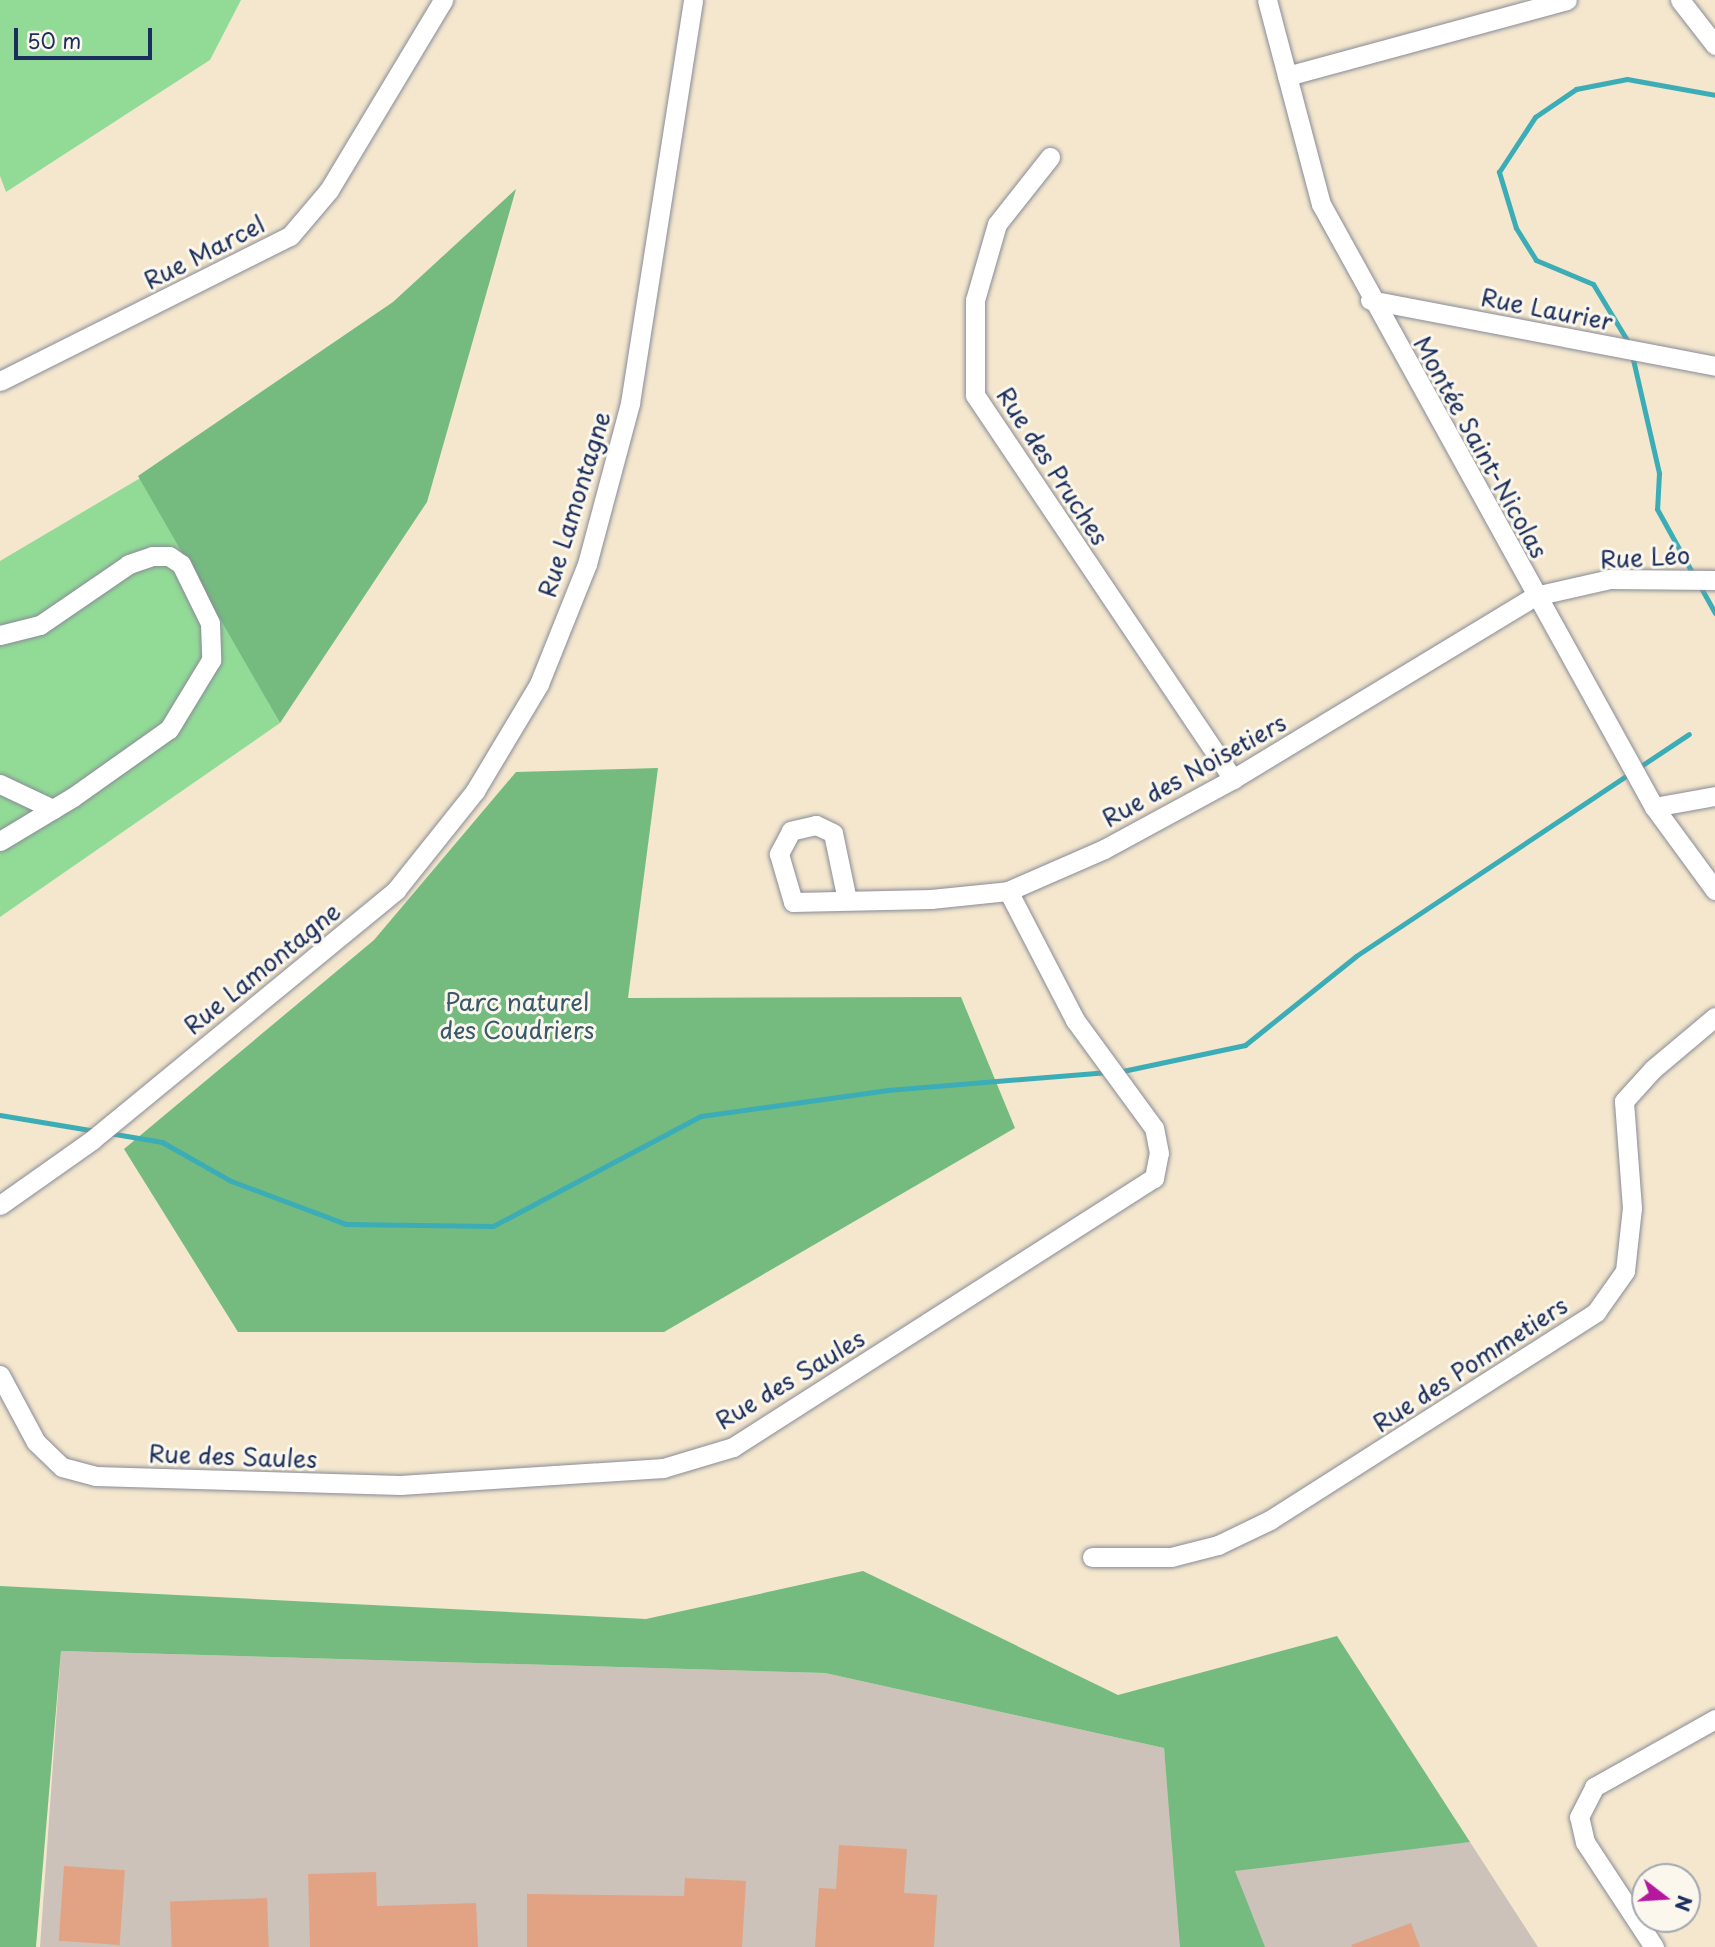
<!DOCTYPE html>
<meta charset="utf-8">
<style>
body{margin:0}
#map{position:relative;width:1715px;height:1947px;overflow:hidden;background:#f4e7ce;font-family:"Playpen Sans",sans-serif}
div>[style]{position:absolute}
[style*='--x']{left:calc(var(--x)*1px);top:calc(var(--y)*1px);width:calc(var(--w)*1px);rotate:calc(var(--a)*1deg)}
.industrial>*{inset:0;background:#ccc2b9}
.green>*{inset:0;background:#92db97}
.forest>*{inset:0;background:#75bb80}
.stream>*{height:5px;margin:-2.5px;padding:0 2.5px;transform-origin:2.5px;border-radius:2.5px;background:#3cadb6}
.building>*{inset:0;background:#e1a384;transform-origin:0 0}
.roads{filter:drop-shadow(0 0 2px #888b96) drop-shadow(0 0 2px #888b96)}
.minor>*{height:19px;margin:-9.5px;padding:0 9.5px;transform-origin:9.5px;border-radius:9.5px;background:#fff}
span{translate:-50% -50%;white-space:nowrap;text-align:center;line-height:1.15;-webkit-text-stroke:6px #fbf7ec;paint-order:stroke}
.street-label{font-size:24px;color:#1b2f5e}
.park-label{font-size:24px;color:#395a6c}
.north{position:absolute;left:1631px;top:1863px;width:70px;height:70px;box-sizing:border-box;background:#fbf7ec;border:2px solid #a1a7b3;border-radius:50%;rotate:107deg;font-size:19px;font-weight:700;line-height:28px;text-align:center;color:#1b2f5e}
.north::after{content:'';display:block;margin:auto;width:24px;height:32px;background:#b5179e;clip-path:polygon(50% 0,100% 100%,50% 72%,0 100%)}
.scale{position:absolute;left:14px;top:28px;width:138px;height:32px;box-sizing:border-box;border:4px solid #1b2f5e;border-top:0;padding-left:9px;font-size:21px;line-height:24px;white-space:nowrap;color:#1b2f5e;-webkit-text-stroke:5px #fbf7ec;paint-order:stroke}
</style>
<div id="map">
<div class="industrial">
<div style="clip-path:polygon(61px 1651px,825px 1673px,1164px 1748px,1175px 1866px,1470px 1842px,1538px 1947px,40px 1947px)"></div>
</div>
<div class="green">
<div style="clip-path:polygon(0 0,241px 0,210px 60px,6px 192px,0 176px)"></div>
<div style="clip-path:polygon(142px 477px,280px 723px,0 917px,0 561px)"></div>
</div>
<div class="forest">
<div style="clip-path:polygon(516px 189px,427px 502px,280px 723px,138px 476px,393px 302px)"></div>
<div style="clip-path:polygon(658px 768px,628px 998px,961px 997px,1015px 1128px,664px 1332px,238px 1332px,124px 1149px,374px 940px,516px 772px)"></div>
<div style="clip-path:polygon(863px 1571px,1118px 1695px,1337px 1636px,1470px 1842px,1235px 1871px,1265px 1947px,1180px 1947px,1164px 1748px,825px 1673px,61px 1651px,36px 1947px,0 1947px,0 1586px,646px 1619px)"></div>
</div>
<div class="stream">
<div style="--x:1630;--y:345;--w:71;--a:-121.2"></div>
<div style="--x:1593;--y:284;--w:62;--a:-157.2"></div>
<div style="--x:1536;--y:260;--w:38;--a:-122"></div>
<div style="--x:1516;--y:228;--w:59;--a:-106.9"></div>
<div style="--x:1499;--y:172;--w:66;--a:-56.8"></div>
<div style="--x:1535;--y:117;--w:50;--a:-34.3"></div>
<div style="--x:1576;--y:89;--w:52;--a:-11.1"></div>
<div style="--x:1627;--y:79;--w:89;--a:10.3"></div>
<div style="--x:1632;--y:355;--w:121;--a:77.1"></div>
<div style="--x:1659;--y:473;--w:36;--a:93"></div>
<div style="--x:1657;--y:509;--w:74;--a:61"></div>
<div style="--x:1700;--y:586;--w:31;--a:61"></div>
<div style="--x:1118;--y:1072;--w:130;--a:-12"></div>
<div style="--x:1245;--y:1045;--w:142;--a:-38.7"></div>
<div style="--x:1356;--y:956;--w:400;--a:-33.7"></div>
<div style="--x:0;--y:1115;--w:97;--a:9.5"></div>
<div style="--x:109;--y:1133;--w:54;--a:9.6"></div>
<div style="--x:162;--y:1142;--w:79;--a:29.5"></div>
<div style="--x:231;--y:1181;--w:123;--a:20.5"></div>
<div style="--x:346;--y:1224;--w:147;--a:0.8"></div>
<div style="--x:493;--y:1226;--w:235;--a:-27.9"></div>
<div style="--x:701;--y:1116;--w:189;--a:-7.9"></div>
<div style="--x:888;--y:1090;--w:221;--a:-4.7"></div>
</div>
<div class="building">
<div style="clip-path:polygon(839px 1845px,907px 1849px,904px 1893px,937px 1895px,934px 1947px,815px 1947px,819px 1888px,836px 1889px)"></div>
<div style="left:64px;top:1866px;width:61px;height:75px;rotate:4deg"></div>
<div style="clip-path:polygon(376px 1872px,377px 1906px,476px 1903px,478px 1947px,310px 1947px,308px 1874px)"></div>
<div style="clip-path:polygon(685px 1878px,746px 1881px,742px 1947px,527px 1947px,527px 1894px,684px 1896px)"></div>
<div style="left:267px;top:1898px;width:49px;height:97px;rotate:88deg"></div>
<div style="clip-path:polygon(1411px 1923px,1420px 1947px,1352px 1947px,1351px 1945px)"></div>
</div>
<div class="roads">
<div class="minor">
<div style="--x:1267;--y:0;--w:211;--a:75.2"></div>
<div style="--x:1321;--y:204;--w:689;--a:61.09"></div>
<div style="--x:1654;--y:807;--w:103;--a:53.7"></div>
<div style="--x:1680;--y:0;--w:57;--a:52.1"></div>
<div style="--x:1287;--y:76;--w:290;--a:-15.2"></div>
<div style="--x:1050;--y:157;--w:85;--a:128.3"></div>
<div style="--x:997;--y:224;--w:79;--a:106.1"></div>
<div style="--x:975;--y:300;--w:95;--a:90"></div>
<div style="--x:975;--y:395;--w:463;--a:56.1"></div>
<div style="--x:1370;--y:300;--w:351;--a:10.8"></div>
<div style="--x:0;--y:381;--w:324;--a:-26.6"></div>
<div style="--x:290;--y:236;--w:60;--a:-49.7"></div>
<div style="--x:329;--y:190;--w:222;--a:-59"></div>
<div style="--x:0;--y:635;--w:41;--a:-14"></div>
<div style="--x:40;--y:625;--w:108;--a:-34.4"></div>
<div style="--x:129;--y:564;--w:24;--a:-19"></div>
<div style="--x:152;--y:556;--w:17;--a:0"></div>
<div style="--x:169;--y:556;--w:14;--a:34"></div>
<div style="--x:181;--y:564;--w:66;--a:63.8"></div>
<div style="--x:210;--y:623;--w:37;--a:88"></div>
<div style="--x:211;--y:660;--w:81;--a:121.3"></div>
<div style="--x:169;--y:729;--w:118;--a:144.7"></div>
<div style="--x:73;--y:797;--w:85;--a:148.9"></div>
<div style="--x:0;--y:784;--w:59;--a:25.3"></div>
<div style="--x:1654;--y:807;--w:62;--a:-10.2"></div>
<div style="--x:847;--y:900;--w:68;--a:-101.8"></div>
<div style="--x:833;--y:833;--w:19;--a:-155"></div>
<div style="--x:816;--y:825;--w:26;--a:167"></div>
<div style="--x:791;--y:831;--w:26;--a:118"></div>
<div style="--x:779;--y:854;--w:50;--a:73.7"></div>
<div style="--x:793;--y:902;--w:138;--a:-1.2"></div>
<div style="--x:931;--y:899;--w:77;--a:-5.9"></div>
<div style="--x:1008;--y:891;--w:105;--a:-23.6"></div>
<div style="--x:1104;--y:849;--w:147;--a:-28.5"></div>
<div style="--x:1233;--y:779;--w:353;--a:-31.2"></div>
<div style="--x:1535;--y:596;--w:77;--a:-12.8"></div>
<div style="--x:1610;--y:579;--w:105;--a:0.5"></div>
<div style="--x:0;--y:1205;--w:113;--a:-35.2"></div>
<div style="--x:92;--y:1140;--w:394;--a:-39.4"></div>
<div style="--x:396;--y:890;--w:127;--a:-51.4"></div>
<div style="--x:475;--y:791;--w:125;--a:-59.1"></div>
<div style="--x:539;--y:684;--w:129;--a:-68.2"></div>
<div style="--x:587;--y:564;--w:167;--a:-75"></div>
<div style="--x:630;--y:403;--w:408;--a:-81.1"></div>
<div style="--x:0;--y:1375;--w:76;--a:61.8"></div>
<div style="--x:36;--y:1442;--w:36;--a:44"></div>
<div style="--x:62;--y:1467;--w:34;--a:15"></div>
<div style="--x:95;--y:1476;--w:305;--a:1.7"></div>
<div style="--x:400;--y:1485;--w:264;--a:-3.7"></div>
<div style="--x:663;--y:1468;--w:73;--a:-16.7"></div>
<div style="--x:733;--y:1447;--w:500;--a:-32.6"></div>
<div style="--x:1154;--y:1178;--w:25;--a:-79"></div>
<div style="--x:1159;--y:1153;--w:25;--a:-101"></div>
<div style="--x:1154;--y:1128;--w:134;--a:-126.2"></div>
<div style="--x:1075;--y:1020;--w:145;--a:-117.4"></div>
<div style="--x:1092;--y:1557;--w:79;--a:0"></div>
<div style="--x:1171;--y:1557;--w:49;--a:-14.3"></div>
<div style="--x:1218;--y:1545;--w:58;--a:-25.7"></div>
<div style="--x:1270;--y:1520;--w:387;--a:-32.5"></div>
<div style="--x:1596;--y:1312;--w:50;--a:-54.7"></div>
<div style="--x:1625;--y:1271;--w:63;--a:-83.7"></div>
<div style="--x:1632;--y:1208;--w:107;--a:-94.3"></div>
<div style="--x:1624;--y:1101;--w:43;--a:-47.8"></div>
<div style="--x:1653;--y:1069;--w:81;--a:-40"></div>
<div style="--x:1654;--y:1947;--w:126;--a:-123.3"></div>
<div style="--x:1585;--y:1842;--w:26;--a:-103"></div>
<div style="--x:1579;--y:1817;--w:34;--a:-63"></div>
<div style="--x:1594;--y:1787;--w:139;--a:-29.3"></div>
</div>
</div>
<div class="street-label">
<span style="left:204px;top:252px;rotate:-27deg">Rue Marcel</span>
<span style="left:1547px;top:309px;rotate:11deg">Rue Laurier</span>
<span style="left:1481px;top:447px;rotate:61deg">Montée Saint-Nicolas</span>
<span style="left:1053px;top:466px;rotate:57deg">Rue des Pruches</span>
<span style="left:574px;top:504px;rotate:-73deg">Rue Lamontagne</span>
<span style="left:1645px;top:557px;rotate:-3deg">Rue Léo</span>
<span style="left:1194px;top:770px;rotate:-29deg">Rue des Noisetiers</span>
<span style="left:262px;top:968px;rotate:-39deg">Rue Lamontagne</span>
<span style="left:1470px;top:1364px;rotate:-33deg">Rue des Pommetiers</span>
<span style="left:790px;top:1379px;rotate:-31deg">Rue des Saules</span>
<span style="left:233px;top:1456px;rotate:2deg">Rue des Saules</span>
</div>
<div class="park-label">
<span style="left:517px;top:1016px">Parc naturel<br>des Coudriers</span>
</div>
<div class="north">N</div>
<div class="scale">50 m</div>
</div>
